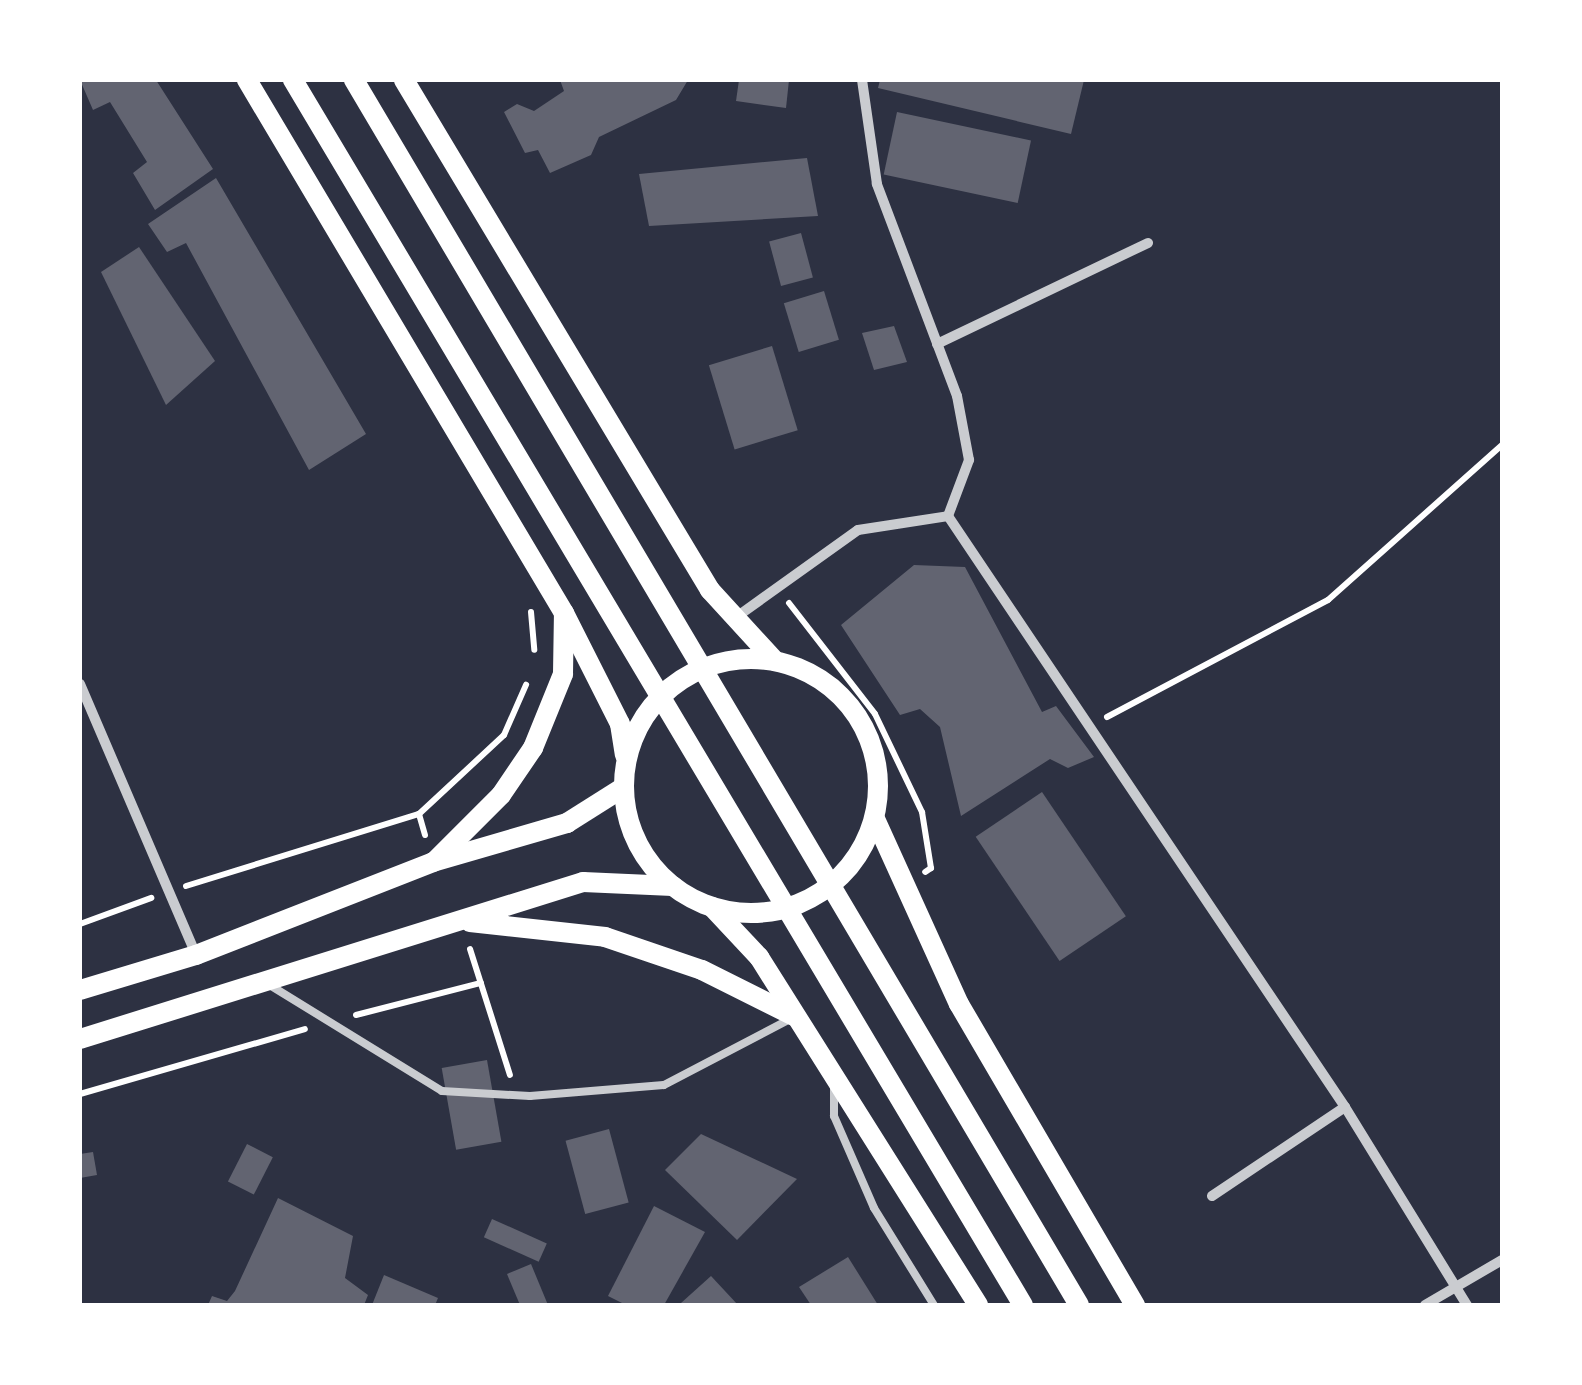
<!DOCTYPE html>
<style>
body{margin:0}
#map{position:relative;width:1582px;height:1385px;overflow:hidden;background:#2d3142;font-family:"Work Sans",sans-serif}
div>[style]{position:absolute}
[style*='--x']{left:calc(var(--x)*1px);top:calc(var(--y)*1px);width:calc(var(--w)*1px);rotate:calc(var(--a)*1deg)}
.building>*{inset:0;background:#626471;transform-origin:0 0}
.path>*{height:6px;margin:-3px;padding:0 3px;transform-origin:3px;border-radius:3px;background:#fff}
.service>*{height:8px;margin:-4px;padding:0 4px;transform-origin:4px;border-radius:4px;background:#caccd0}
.minor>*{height:10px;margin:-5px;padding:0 5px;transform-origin:5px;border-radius:5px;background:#caccd0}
.secondary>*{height:20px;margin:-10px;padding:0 10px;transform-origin:10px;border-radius:10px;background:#fff}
.secondary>.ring{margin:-10px;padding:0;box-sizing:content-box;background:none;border:20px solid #fff;border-radius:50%}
span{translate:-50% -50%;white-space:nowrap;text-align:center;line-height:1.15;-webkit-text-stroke:8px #fff;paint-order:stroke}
.frame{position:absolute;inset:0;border:82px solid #fff;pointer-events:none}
</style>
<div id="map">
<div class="building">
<div style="clip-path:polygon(80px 80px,156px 80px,213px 169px,155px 210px,133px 173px,147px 162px,110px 102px,93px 110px)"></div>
<div style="clip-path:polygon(560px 80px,688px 80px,676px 100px,599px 137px,591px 155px,550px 173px,538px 150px,525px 153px,504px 112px,517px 104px,534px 111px,564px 91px)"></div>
<div style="clip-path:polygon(739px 80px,789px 80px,786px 108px,736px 101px)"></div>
<div style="clip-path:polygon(880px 80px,1084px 80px,1071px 134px,878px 88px)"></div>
<div style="left:897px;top:112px;width:137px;height:64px;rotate:12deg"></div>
<div style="clip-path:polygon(807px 158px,818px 216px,649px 226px,639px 174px)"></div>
<div style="clip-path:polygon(216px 178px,366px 434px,309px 470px,186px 243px,167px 252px,148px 224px)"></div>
<div style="left:801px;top:233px;width:46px;height:33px;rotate:75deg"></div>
<div style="clip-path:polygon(139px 247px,215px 361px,166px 405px,101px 272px)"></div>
<div style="left:824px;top:291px;width:51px;height:42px;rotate:73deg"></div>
<div style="clip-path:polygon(894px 326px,907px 362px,874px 370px,862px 333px)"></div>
<div style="left:772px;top:346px;width:88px;height:66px;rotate:73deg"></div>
<div style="clip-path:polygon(914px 565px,965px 567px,1042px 712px,1056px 706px,1094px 757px,1068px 768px,1050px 759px,961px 816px,940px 727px,920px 709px,900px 715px,841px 625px)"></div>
<div style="left:1042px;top:792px;width:150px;height:80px;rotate:56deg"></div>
<div style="left:487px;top:1060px;width:83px;height:46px;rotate:80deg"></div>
<div style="left:609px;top:1129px;width:76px;height:45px;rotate:75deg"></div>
<div style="clip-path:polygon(701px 1134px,797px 1179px,737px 1240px,665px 1170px)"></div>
<div style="left:247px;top:1144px;width:29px;height:42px;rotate:27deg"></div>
<div style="clip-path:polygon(93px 1152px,97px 1175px,80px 1178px,80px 1154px)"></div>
<div style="clip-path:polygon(278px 1198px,353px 1236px,345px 1278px,368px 1295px,364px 1305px,208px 1305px,212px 1296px,227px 1301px,235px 1291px)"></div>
<div style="clip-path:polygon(654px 1206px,705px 1232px,664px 1305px,626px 1305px,608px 1296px)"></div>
<div style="left:492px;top:1219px;width:60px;height:20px;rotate:24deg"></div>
<div style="clip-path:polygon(848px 1257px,878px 1305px,811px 1305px,799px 1287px)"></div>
<div style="clip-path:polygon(531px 1264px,548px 1305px,520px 1305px,507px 1274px)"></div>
<div style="clip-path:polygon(384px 1275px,438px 1298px,435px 1305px,372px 1305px)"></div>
<div style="clip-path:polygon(711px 1276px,738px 1305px,683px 1305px,681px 1303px)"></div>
</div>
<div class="path">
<div style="--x:789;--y:603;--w:140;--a:52.2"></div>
<div style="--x:875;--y:714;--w:109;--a:64.4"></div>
<div style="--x:922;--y:812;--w:57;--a:80.9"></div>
<div style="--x:931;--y:868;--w:7;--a:146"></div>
<div style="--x:531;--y:612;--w:38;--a:85"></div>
<div style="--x:1107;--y:717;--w:250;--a:-27.9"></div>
<div style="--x:1328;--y:600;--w:233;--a:-41.7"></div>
<div style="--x:425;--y:835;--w:22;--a:-106"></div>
<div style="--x:419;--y:814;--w:116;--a:-42.9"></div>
<div style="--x:504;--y:735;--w:55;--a:-66.3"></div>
<div style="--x:186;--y:886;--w:244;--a:-17.2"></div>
<div style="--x:80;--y:924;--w:76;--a:-20.1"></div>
<div style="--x:470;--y:949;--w:132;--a:72.4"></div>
<div style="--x:356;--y:1015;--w:129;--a:-14.4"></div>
<div style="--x:80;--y:1094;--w:234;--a:-16.1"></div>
</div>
<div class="service">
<div style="--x:268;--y:984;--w:204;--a:31.6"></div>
<div style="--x:442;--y:1091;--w:88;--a:3.3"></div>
<div style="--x:530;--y:1096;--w:134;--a:-4.7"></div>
<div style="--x:664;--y:1085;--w:144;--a:-27.6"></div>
<div style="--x:834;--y:1085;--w:31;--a:90"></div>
<div style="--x:834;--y:1116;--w:100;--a:66.5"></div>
<div style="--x:874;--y:1208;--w:114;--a:58.3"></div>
</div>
<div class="minor">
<div style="--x:937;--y:344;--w:234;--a:-25.6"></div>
<div style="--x:948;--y:516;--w:712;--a:56.11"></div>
<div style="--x:1345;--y:1107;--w:233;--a:58.4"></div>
<div style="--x:735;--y:618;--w:151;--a:-35.6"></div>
<div style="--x:858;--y:530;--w:91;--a:-8.8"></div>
<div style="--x:948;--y:516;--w:60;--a:-69.4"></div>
<div style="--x:969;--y:460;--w:65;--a:-100.6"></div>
<div style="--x:957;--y:396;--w:227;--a:-110.7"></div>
<div style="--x:877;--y:184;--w:105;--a:-98.2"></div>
<div style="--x:80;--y:684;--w:295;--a:66.8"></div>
<div style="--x:1212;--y:1196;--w:160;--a:-33.8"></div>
<div style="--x:1425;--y:1305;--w:89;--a:-30.3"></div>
</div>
<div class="secondary">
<div style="--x:247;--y:80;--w:620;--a:59.26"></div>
<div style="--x:564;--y:613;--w:124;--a:63.2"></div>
<div style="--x:620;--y:724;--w:31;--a:81"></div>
<div style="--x:293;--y:80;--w:1426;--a:59.21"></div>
<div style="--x:354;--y:80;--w:1423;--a:59.38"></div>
<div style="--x:404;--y:80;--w:595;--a:59.04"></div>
<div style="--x:710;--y:590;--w:96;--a:47.5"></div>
<div class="ring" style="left:624px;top:659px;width:234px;height:234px"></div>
<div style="--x:875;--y:819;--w:203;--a:65.6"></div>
<div style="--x:959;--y:1004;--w:349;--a:59.7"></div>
<div style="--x:435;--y:861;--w:93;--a:-45"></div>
<div style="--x:501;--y:795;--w:57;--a:-55.8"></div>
<div style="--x:533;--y:748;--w:80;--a:-67.9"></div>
<div style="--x:563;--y:674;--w:61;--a:-89.1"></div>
<div style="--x:712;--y:907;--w:69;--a:46.8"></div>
<div style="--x:759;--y:957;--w:411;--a:57.8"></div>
<div style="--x:470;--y:922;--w:136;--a:6.3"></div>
<div style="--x:605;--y:937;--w:102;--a:18.8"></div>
<div style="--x:702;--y:970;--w:103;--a:26.6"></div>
<div style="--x:80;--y:990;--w:121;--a:-16.8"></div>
<div style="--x:196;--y:955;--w:255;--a:-21.4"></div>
<div style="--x:433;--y:862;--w:140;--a:-16.2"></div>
<div style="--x:567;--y:823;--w:67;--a:-32.3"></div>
<div style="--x:80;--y:1039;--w:527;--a:-17.33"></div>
<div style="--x:583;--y:882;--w:90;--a:2.5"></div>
</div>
<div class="frame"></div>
</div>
